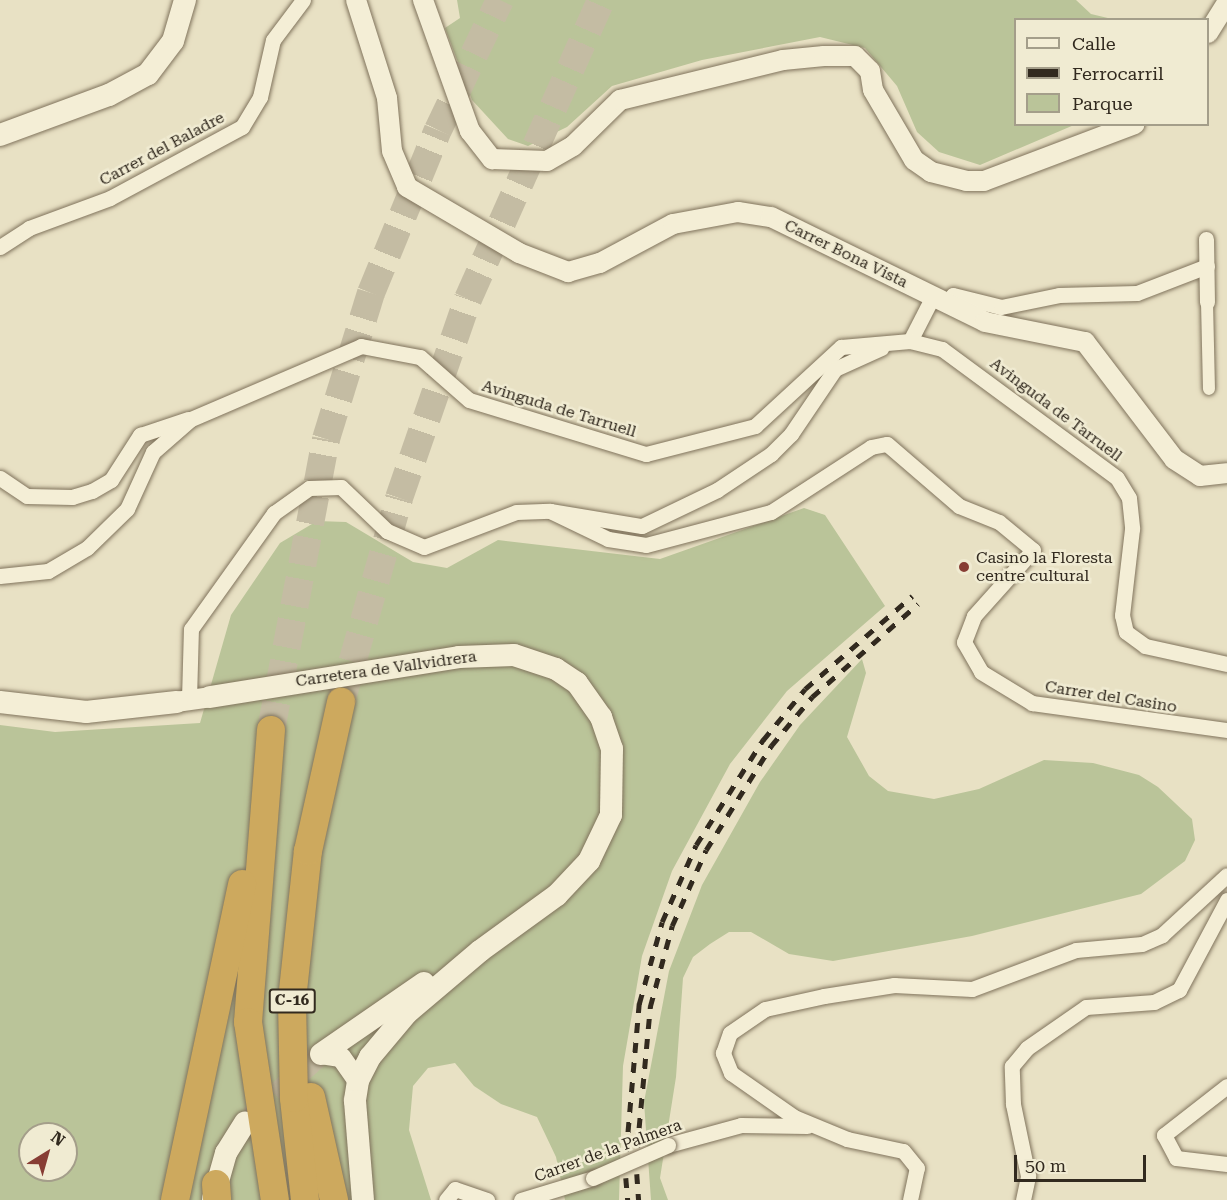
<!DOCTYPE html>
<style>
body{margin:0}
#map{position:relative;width:1227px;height:1200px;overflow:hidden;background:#e8e1c4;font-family:"Roboto Serif",serif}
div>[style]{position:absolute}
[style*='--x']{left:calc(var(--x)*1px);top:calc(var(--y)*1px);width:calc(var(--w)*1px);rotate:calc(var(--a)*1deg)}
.green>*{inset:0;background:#bac499}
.secondary-tunnel>*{height:22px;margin-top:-11px;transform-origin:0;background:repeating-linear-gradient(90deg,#c4bca3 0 22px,transparent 0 33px)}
.motorway-tunnel>*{height:28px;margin-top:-14px;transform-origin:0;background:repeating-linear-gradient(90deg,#c4bca3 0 28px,transparent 0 42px)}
.roads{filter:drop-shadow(0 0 2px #80735c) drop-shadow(0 0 2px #80735c)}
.pedestrian>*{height:12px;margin:-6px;padding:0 6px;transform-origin:6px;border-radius:6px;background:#f4eed6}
.minor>*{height:15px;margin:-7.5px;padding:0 7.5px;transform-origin:7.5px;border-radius:7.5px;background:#f4eed6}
.tertiary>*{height:20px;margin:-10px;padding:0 10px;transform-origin:10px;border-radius:10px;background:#f4eed6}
.secondary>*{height:22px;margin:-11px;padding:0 11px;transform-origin:11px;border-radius:11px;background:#f4eed6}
.motorway>*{height:28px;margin:-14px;padding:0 14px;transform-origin:14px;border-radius:14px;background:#cda95e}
.rail>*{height:4.5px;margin-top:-2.25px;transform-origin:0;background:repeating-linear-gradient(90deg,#322a1f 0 10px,transparent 0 20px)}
.bridges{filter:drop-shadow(0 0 2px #80735c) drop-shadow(0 0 2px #80735c)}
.minor-bridge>*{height:15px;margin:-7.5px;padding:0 7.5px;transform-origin:7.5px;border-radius:7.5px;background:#f4eed6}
.dots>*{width:16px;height:16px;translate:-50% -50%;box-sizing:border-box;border:3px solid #f0ebd2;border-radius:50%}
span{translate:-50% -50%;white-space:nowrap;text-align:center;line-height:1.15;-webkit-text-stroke:5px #f0ebd2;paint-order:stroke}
.shield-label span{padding:2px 4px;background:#f0ebd2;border:2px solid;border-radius:4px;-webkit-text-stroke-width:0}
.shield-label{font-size:15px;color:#322a1f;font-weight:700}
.street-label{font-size:16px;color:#322a1f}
.poi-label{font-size:16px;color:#322a1f}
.left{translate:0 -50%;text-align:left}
.legend{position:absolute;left:1014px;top:18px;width:195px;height:108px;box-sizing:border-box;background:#f0ebd2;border:2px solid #a49e8a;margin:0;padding:8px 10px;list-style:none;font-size:18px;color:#322a1f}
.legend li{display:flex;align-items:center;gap:12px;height:30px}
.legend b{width:30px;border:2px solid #a49e8a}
.north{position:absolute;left:18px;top:1122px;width:60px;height:60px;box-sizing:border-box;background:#f0ebd2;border:2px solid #a49e8a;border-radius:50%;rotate:37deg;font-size:16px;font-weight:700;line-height:24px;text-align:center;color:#322a1f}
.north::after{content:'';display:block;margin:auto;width:21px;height:27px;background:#873d34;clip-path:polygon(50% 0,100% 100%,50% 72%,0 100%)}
.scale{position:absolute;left:1014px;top:1155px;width:132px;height:27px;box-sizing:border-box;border:3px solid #322a1f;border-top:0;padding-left:8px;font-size:18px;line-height:21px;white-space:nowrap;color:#322a1f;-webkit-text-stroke:4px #f0ebd2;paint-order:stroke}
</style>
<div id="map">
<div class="green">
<div style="clip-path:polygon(457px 0,1076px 0,1091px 14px,1112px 19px,1016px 20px,1016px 124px,1074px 125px,980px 165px,939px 152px,917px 132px,897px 86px,865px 48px,820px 37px,702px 60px,612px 86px,567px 127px,528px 146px,508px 139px,472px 100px,445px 28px,460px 18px)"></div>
<div style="clip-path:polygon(evenodd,804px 508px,825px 515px,885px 606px,787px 691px,730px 764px,672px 871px,642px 956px,623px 1066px,619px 1200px,565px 1200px,556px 1157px,537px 1117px,501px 1104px,474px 1086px,455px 1063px,428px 1068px,413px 1086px,409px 1130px,431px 1200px,0 1200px,0 725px,55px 732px,200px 723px,231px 615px,280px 543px,317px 521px,346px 522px,413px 562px,447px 568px,498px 540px,660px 559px,804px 508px,30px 1134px,66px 1134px,66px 1170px,30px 1170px,30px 1134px)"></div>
<div style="clip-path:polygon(862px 659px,866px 673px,847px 737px,869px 776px,888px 791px,934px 799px,979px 789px,1044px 760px,1093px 763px,1139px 775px,1158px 787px,1192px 819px,1195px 840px,1185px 861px,1141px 894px,972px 936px,833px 961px,789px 954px,751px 932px,729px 932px,710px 944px,693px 957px,683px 978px,676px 1077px,660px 1178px,668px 1200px,651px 1200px,644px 1102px,669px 971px,702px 885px,760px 782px,800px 725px)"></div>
</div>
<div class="secondary-tunnel">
<div style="--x:251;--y:1117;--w:94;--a:-42"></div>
</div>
<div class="motorway-tunnel">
<div style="--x:341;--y:702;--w:212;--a:-74.1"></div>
<div style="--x:399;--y:498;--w:211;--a:-70.9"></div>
<div style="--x:468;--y:299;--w:327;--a:-66"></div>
<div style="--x:271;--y:730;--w:296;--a:-79.3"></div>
<div style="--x:326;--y:439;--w:153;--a:-72.9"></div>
<div style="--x:371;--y:293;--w:176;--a:-67.7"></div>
<div style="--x:438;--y:130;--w:144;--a:-64.5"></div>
</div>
<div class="roads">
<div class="pedestrian">
<div style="--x:1207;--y:302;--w:87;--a:88.7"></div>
</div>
<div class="minor">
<div style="--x:1206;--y:239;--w:63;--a:89.1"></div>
<div style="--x:0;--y:247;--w:35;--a:-33"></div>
<div style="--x:29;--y:228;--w:86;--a:-20.3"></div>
<div style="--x:110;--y:198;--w:150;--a:-28.3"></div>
<div style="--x:242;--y:127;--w:35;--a:-59"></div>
<div style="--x:260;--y:97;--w:58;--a:-77.2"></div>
<div style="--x:273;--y:40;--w:50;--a:-53.1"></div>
<div style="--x:948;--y:304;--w:10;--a:-61"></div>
<div style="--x:953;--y:295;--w:49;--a:14"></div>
<div style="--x:1001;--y:307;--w:59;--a:-11.7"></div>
<div style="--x:1059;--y:295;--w:78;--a:-1.5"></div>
<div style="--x:1137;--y:293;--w:75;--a:-21.1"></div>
<div style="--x:910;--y:341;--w:48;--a:-62.9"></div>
<div style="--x:0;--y:478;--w:32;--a:34"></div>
<div style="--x:27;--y:496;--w:45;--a:1.3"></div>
<div style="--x:72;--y:497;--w:21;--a:-17"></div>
<div style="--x:92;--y:491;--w:22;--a:-30"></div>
<div style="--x:111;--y:480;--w:54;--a:-57.2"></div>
<div style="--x:140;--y:435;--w:51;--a:-18.4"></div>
<div style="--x:550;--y:511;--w:64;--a:25.8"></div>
<div style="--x:608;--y:539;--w:38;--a:9"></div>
<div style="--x:646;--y:545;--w:129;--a:-14.8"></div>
<div style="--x:771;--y:512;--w:119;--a:-33"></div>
<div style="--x:871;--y:447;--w:16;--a:-11"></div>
<div style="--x:887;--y:444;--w:95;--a:40.7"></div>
<div style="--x:959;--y:506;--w:43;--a:21.8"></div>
<div style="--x:999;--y:522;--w:44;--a:39.5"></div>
<div style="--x:1033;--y:550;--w:89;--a:131.8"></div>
<div style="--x:974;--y:616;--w:28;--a:111"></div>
<div style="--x:964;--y:642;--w:34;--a:60"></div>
<div style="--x:981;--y:672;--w:60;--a:31.3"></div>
<div style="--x:1032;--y:703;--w:197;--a:7.9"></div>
<div style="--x:0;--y:576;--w:48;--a:-5.9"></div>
<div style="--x:48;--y:571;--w:45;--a:-30.5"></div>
<div style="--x:87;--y:548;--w:56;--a:-44.3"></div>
<div style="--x:127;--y:509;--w:63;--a:-65.5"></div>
<div style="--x:153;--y:452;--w:50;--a:-41"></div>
<div style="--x:191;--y:419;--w:185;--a:-23.2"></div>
<div style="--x:361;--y:346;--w:60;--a:10.6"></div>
<div style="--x:420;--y:357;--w:65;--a:41.3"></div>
<div style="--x:469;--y:400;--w:185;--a:17"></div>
<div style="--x:646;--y:454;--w:113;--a:-14.4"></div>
<div style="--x:755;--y:426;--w:117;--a:-42.6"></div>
<div style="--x:841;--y:347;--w:69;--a:-5"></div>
<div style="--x:910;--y:341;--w:33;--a:14"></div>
<div style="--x:942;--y:349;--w:217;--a:36.4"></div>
<div style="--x:1117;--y:478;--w:23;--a:59"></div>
<div style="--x:1129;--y:498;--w:31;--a:84"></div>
<div style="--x:1132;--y:529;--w:87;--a:96.6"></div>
<div style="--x:1122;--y:615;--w:17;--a:77"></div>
<div style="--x:1126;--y:632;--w:24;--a:36"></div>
<div style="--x:1145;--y:646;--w:84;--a:12.4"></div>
<div style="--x:189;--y:699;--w:70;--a:-88.4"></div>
<div style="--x:191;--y:629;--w:143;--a:-54.4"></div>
<div style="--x:274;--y:513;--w:43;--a:-35.5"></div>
<div style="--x:309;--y:488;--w:32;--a:-2"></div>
<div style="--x:341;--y:487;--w:64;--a:43.7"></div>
<div style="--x:387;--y:531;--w:40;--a:23.4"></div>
<div style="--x:424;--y:547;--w:98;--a:-20.8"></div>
<div style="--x:516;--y:512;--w:34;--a:-2"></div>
<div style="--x:550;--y:511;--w:93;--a:9.3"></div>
<div style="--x:642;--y:526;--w:83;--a:-25.6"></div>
<div style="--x:717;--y:490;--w:65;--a:-33.7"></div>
<div style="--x:771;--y:454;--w:28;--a:-45"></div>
<div style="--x:791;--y:434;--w:78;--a:-55.9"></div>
<div style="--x:835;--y:369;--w:51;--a:-24.5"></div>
<div style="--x:1227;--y:1086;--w:80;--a:142.1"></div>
<div style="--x:1164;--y:1135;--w:26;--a:62"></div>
<div style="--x:1176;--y:1158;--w:51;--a:6.7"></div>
<div style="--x:668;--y:1145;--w:76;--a:-15.3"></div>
<div style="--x:741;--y:1125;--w:66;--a:0.9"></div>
<div style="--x:446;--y:1200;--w:14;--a:-51"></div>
<div style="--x:455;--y:1189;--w:34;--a:19"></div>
<div style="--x:521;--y:1200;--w:75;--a:-17"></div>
<div style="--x:910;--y:1200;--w:33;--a:-78"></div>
<div style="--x:917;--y:1168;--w:22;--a:-129"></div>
<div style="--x:903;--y:1151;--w:57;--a:-167.9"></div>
<div style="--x:847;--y:1139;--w:57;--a:-157.5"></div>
<div style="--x:794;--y:1117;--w:77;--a:-145.1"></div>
<div style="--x:731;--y:1073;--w:22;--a:-112"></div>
<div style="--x:723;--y:1053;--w:21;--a:-71"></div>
<div style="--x:730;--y:1033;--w:42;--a:-34.4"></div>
<div style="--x:765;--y:1009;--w:60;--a:-12.4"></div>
<div style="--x:824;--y:996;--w:71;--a:-8.9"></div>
<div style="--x:894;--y:985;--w:78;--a:2.9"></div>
<div style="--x:972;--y:989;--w:111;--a:-20.6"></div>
<div style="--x:1076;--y:950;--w:66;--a:-5.2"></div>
<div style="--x:1142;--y:944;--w:22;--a:-24"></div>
<div style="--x:1162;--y:935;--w:88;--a:-42.7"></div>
<div style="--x:1023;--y:1200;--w:25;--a:-78"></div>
<div style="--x:1028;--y:1176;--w:74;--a:-101.8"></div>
<div style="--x:1013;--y:1104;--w:38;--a:-92"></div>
<div style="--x:1012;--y:1066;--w:23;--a:-50"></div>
<div style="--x:1027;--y:1048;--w:72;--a:-34.8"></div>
<div style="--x:1086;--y:1007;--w:68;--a:-4.2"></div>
<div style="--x:1154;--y:1002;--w:28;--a:-26"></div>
<div style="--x:1179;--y:990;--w:102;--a:-61.9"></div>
</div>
<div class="tertiary">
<div style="--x:356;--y:0;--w:103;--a:72.4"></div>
<div style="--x:387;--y:98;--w:53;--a:84.6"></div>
<div style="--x:392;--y:151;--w:39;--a:67"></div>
<div style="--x:407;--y:187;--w:130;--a:30.5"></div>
<div style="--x:519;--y:253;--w:53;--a:21.2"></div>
<div style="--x:568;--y:272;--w:33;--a:-16"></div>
<div style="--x:600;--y:263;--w:83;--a:-28.1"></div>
<div style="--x:673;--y:224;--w:66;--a:-10.5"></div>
<div style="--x:738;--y:212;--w:33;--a:9"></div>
<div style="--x:771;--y:217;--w:238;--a:26.1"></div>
<div style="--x:985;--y:322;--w:102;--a:11.3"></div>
<div style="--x:1085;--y:342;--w:147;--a:52.7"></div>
<div style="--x:1174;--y:459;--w:31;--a:33"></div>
<div style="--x:1200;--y:476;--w:27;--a:-6"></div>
<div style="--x:423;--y:0;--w:139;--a:70.3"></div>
<div style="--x:470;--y:131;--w:36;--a:52"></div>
<div style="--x:492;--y:159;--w:55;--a:2.1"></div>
<div style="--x:547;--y:161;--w:30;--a:-30"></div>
<div style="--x:573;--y:146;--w:66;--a:-44.4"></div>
<div style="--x:620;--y:100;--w:168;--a:-13.8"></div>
<div style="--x:783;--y:60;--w:41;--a:-5.6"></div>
<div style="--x:824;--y:56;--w:31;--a:0"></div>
<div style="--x:855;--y:56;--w:21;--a:45"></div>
<div style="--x:870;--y:71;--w:19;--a:81"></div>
<div style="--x:873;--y:90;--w:81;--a:59.6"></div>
<div style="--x:914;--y:160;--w:21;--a:35"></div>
<div style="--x:931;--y:172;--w:36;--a:14"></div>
<div style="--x:966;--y:181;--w:18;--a:0"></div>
<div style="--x:984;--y:181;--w:161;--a:-20.7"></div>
<div style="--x:1208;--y:33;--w:36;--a:-58"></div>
<div style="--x:176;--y:702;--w:34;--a:-8"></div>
<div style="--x:321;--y:1054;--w:20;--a:9"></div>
<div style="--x:341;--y:1057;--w:29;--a:55"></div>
</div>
<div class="secondary">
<div style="--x:0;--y:135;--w:116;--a:-20.2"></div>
<div style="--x:109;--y:95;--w:44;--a:-28.3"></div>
<div style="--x:148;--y:74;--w:41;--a:-52.9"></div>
<div style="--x:173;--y:41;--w:43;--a:-73.7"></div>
<div style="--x:210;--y:697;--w:252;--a:-9.1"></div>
<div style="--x:459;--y:657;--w:55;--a:-2.1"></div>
<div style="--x:514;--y:655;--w:44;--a:18.4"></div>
<div style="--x:556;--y:669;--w:25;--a:34"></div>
<div style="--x:577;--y:683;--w:42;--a:54.8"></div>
<div style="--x:601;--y:717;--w:34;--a:71"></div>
<div style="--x:612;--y:749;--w:66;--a:90.9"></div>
<div style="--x:611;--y:815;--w:51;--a:115.6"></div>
<div style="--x:589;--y:861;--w:47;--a:133.3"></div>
<div style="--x:557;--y:895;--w:95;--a:144"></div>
<div style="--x:480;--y:951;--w:96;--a:139.7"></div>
<div style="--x:407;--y:1013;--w:57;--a:130.1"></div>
<div style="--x:370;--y:1057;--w:27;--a:117"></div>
<div style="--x:358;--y:1081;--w:20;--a:99"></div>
<div style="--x:355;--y:1101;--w:99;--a:85.4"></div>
<div style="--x:0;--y:702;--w:87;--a:6.6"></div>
<div style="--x:86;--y:712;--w:91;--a:-6.3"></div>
<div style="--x:321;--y:1054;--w:125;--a:-34.6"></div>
<div style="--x:213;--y:1199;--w:48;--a:-74.2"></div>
<div style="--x:226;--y:1153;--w:36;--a:-58"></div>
</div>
<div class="motorway">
<div style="--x:271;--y:730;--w:293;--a:94.5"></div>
<div style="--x:248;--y:1022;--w:180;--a:81.4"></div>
<div style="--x:311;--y:1097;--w:106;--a:77.4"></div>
<div style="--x:216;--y:1184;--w:16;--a:86"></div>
<div style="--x:175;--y:1200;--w:323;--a:-78"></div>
<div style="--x:305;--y:1200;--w:103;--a:-96.2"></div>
<div style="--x:294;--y:1098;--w:98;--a:-91.2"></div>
<div style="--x:292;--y:1000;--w:150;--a:-83.9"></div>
<div style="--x:308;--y:851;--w:153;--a:-77.5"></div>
</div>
</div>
<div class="rail">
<div style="--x:637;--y:1148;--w:142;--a:-84.7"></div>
<div style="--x:650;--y:1007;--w:84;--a:-74.8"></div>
<div style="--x:672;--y:926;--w:83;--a:-65.9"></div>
<div style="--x:706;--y:850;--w:123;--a:-58"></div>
<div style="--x:771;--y:746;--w:64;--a:-50.1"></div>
<div style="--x:812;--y:697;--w:141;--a:-41.3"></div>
<div style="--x:626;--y:1152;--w:149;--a:-85"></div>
<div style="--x:639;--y:1004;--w:85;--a:-74.3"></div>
<div style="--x:662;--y:922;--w:84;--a:-66.2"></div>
<div style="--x:696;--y:845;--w:125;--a:-57.5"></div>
<div style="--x:763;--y:740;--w:66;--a:-50.5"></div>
<div style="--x:805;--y:689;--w:142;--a:-41"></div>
<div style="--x:637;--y:1174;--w:26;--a:86"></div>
<div style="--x:626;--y:1178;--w:22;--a:85"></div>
</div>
<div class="bridges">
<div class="minor-bridge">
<div style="--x:593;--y:1178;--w:82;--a:-23.7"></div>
</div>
</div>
<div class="dots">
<div style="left:964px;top:567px;background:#873d34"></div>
</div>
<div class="shield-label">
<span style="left:292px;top:1001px">C-16</span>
</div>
<div class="street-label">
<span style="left:162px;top:149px;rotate:-28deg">Carrer del Baladre</span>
<span style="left:846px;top:254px;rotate:26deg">Carrer Bona Vista</span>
<span style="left:559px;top:409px;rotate:17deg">Avinguda de Tarruell</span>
<span style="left:1056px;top:410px;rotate:37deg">Avinguda de Tarruell</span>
<span style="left:386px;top:669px;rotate:-8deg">Carretera de Vallvidrera</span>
<span style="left:1111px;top:697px;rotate:9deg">Carrer del Casino</span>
<span style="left:608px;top:1151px;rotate:-20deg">Carrer de la Palmera</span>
</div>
<div class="poi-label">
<span class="left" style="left:976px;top:567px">Casino la Floresta<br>centre cultural</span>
</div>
<ul class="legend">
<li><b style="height:8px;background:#f4eed6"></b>Calle</li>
<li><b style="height:8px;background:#322a1f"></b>Ferrocarril</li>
<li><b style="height:16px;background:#bac499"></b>Parque</li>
</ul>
<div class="north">N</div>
<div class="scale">50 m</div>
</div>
